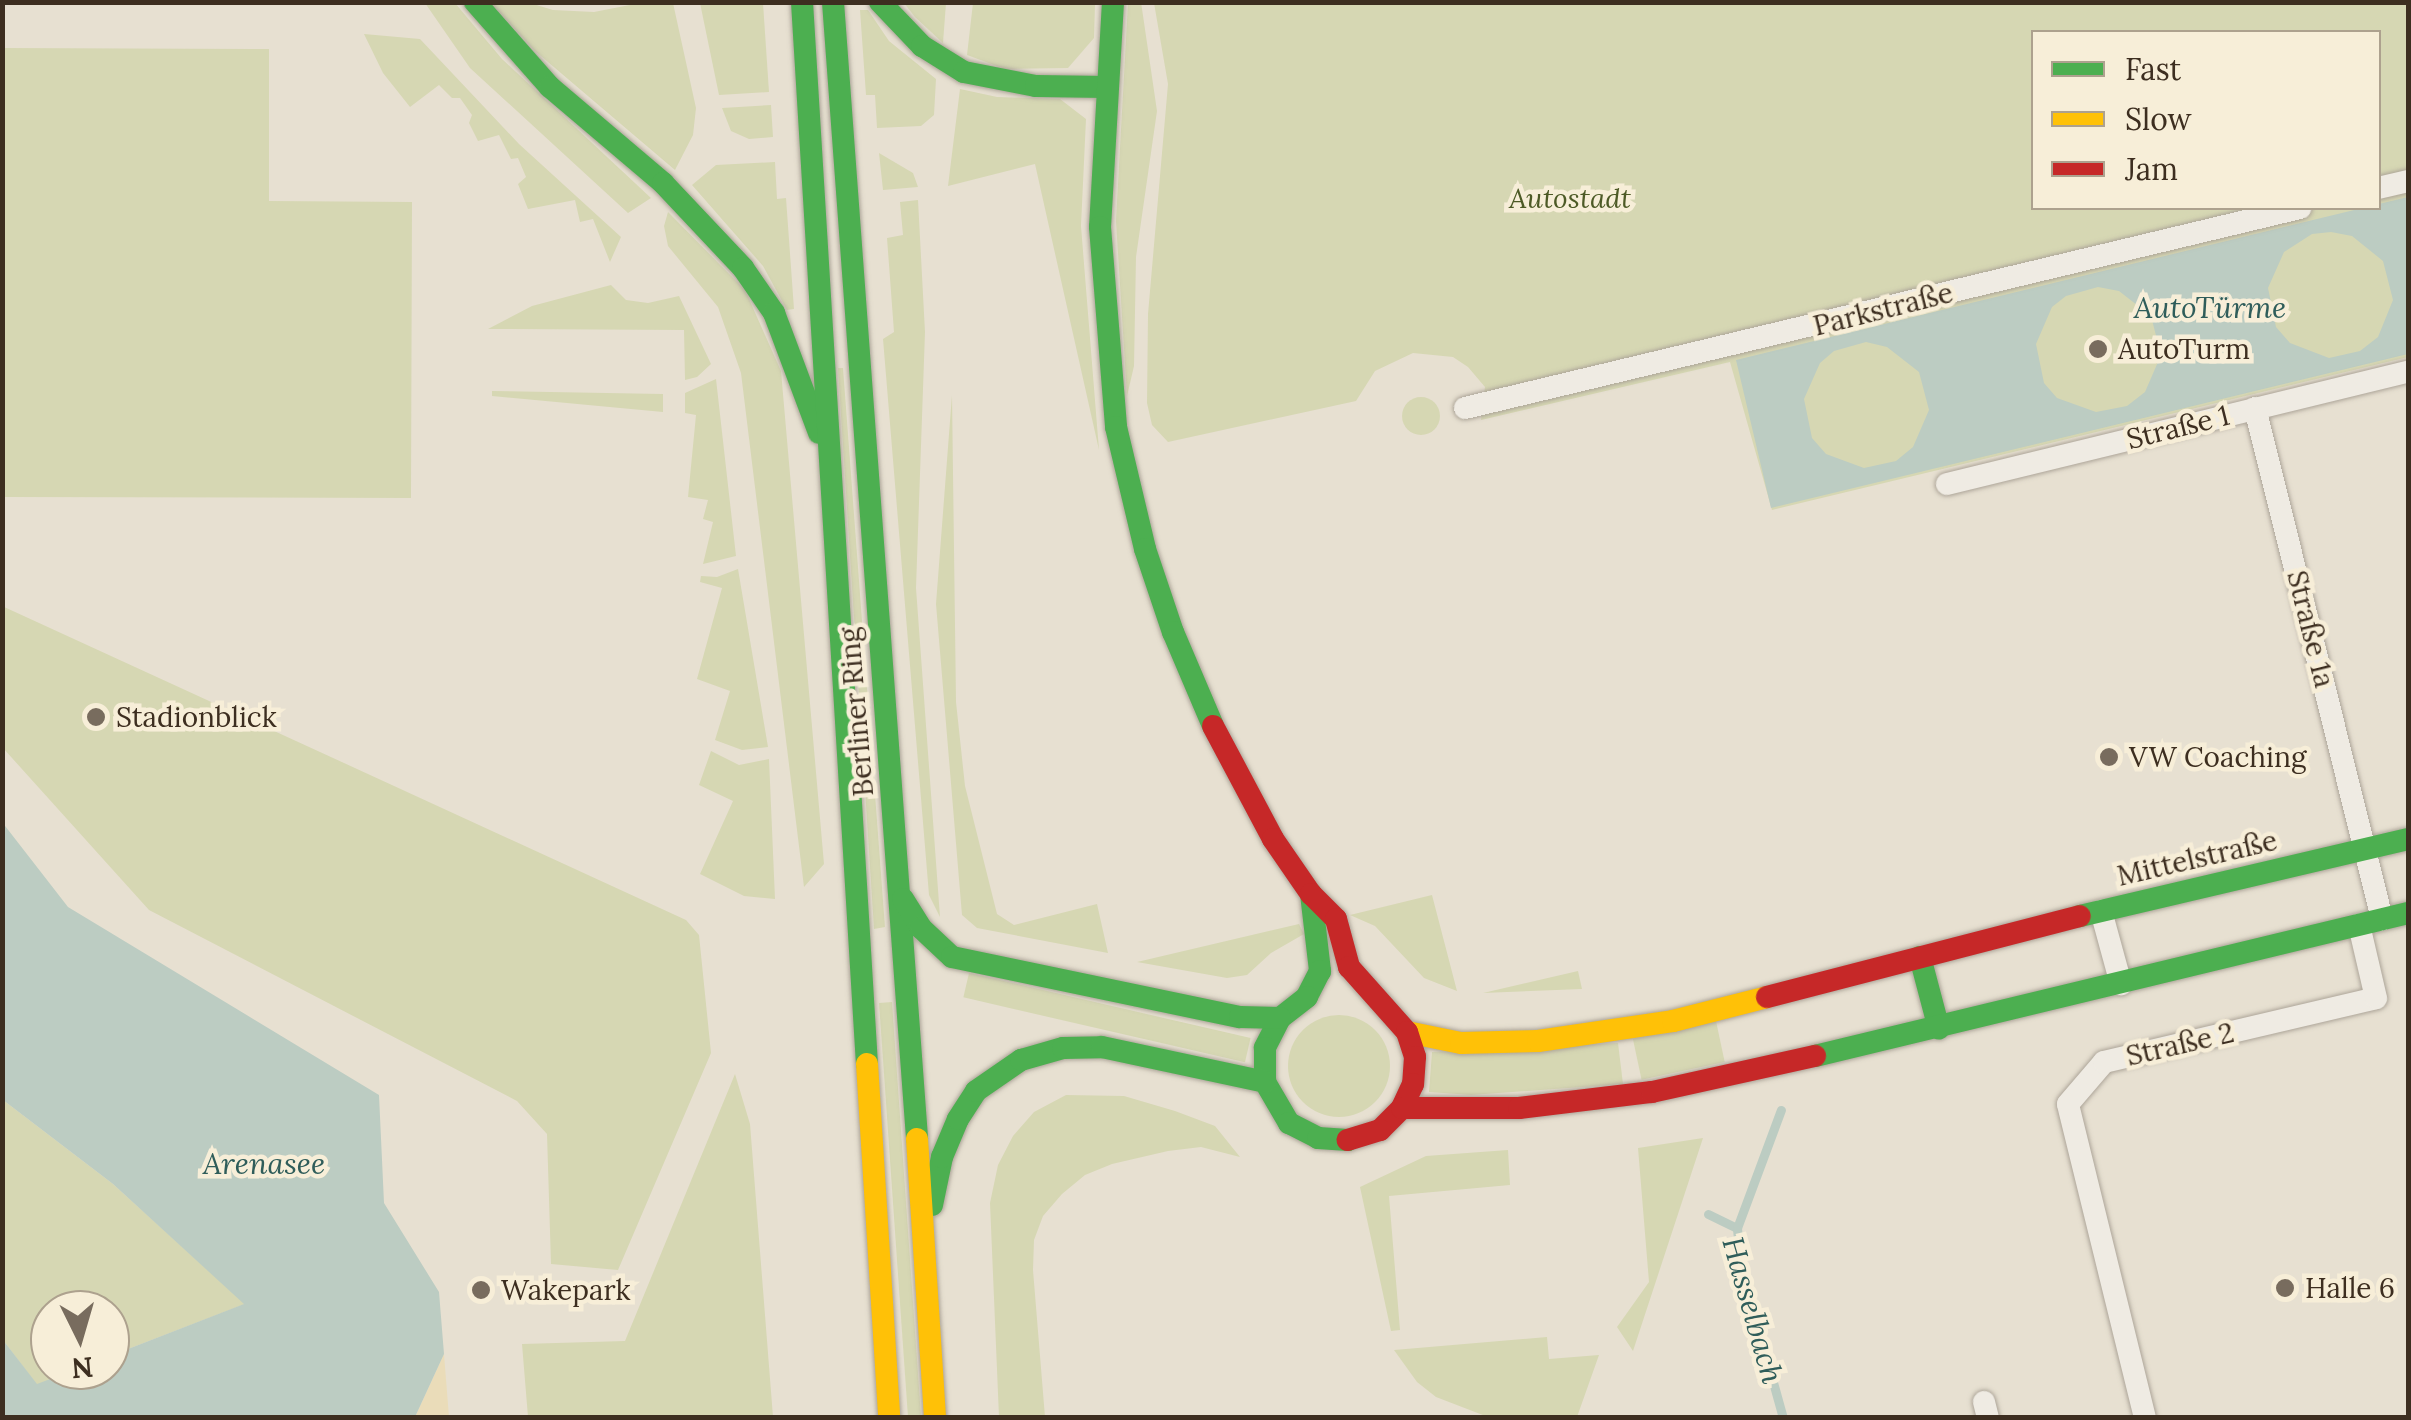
<!DOCTYPE html>
<meta charset="utf-8">
<style>
body{margin:0}
#map{position:relative;width:2411px;height:1420px;overflow:hidden;background:#e7e0d1;font-family:Lora,serif}
div>[style]{position:absolute}
[style*='--x']{left:calc(var(--x)*1px);top:calc(var(--y)*1px);width:calc(var(--w)*1px);rotate:calc(var(--a)*1deg)}
.green>*{inset:0;background:#d6d7b3;transform-origin:0 0}
.round{border-radius:50%}
.sand>*{inset:0;background:#eadcb9}
.water>*{inset:0;background:#bcccc2}
.stream>*{height:9px;margin:-4.5px;padding:0 4.5px;transform-origin:4.5px;border-radius:4.5px;background:#bcccc2}
.roads{filter:drop-shadow(0 0 2px #ada599) drop-shadow(0 0 2px #ada599)}
.street>*{height:22px;margin:-11px;padding:0 11px;transform-origin:11px;border-radius:11px;background:#efebe3}
.fast>*{height:22px;margin:-11px;padding:0 11px;transform-origin:11px;border-radius:11px;background:#4caf50}
.slow>*{height:22px;margin:-11px;padding:0 11px;transform-origin:11px;border-radius:11px;background:#ffc107}
.jam>*{height:22px;margin:-11px;padding:0 11px;transform-origin:11px;border-radius:11px;background:#c62828}
.dots>*{width:28px;height:28px;translate:-50% -50%;box-sizing:border-box;border:5px solid #f7eed8;border-radius:50%}
span{translate:-50% -50%;white-space:nowrap;text-align:center;line-height:1.15;-webkit-text-stroke:9px #f7eed8;paint-order:stroke}
.park-label{font-size:28px;color:#4d5a26;font-style:italic}
.street-label{font-size:28px;color:#3d2e20}
.poi-label{font-size:28px;color:#3d2e20}
.left{translate:0 -50%;text-align:left}
.water-label{font-size:30px;color:#2f5d5a;font-style:italic}
.frame{position:absolute;inset:0;border:5px solid #3d2e20;pointer-events:none}
.legend{position:absolute;left:2031px;top:30px;width:350px;height:180px;box-sizing:border-box;background:#f7eed8;border:2px solid #ada18e;margin:0;padding:12px 18px;list-style:none;font-size:30px;color:#3d2e20}
.legend li{display:flex;align-items:center;gap:20px;height:50px}
.legend b{width:50px;border:2px solid #ada18e}
.north{position:absolute;left:30px;top:1290px;width:100px;height:100px;box-sizing:border-box;background:#f7eed8;border:2px solid #ada18e;border-radius:50%;rotate:175deg;font-size:28px;font-weight:700;line-height:40px;text-align:center;color:#3d2e20}
.north::after{content:'';display:block;margin:auto;width:35px;height:45px;background:#786c5e;clip-path:polygon(50% 0,100% 100%,50% 72%,0 100%)}
</style>
<div id="map">
<div class="green">
<div style="clip-path:polygon(1141px 2px,1157px 111px,1136px 257px,1134px 366px,1127px 396px,1116px 221px,1128px 3px)"></div>
<div style="clip-path:polygon(425px 3px,455px 3px,502px 59px,651px 198px,628px 213px,470px 68px)"></div>
<div style="clip-path:polygon(491px 3px,530px 3px,553px 10px,594px 12px,640px 3px,673px 3px,696px 108px,693px 135px,675px 170px,535px 51px)"></div>
<div style="clip-path:polygon(700px 3px,763px 3px,769px 92px,719px 95px)"></div>
<div style="clip-path:polygon(904px 3px,946px 3px,943px 43px,915px 17px)"></div>
<div style="clip-path:polygon(973px 3px,1095px 3px,1094px 38px,1068px 68px,1005px 69px,967px 55px)"></div>
<div style="clip-path:polygon(evenodd,1154px 3px,2408px 3px,2408px 357px,1772px 510px,1730px 362px,1481px 420px,1485px 387px,1468px 367px,1453px 357px,1413px 353px,1375px 371px,1356px 401px,1168px 442px,1152px 425px,1147px 403px,1148px 314px,1168px 84px,1154px 3px,2034px 32px,2378px 32px,2378px 208px,2034px 208px,2034px 32px)"></div>
<div style="clip-path:polygon(860px 10px,868px 10px,889px 41px,936px 79px,934px 115px,921px 126px,877px 128px,875px 95px,866px 95px)"></div>
<div style="clip-path:polygon(364px 34px,420px 39px,519px 144px,621px 237px,610px 262px,593px 219px,580px 222px,575px 200px,528px 209px,518px 184px,526px 177px,518px 158px,511px 159px,499px 135px,478px 141px,469px 123px,472px 115px,460px 98px,452px 98px,439px 85px,410px 107px,383px 73px)"></div>
<div style="clip-path:polygon(3px 48px,269px 49px,269px 201px,412px 202px,411px 498px,3px 497px)"></div>
<div style="clip-path:polygon(960px 89px,997px 97px,1060px 99px,1086px 119px,1081px 226px,1099px 450px,1035px 164px,948px 186px)"></div>
<div style="clip-path:polygon(771px 105px,773px 137px,749px 139px,731px 131px,722px 108px)"></div>
<div style="clip-path:polygon(879px 153px,913px 173px,918px 187px,883px 190px)"></div>
<div style="clip-path:polygon(775px 162px,777px 199px,786px 198px,794px 309px,787px 310px,763px 266px,692px 185px,716px 165px)"></div>
<div style="clip-path:polygon(918px 200px,925px 332px,916px 588px,940px 917px,929px 895px,883px 339px,894px 332px,887px 238px,903px 235px,900px 202px)"></div>
<div style="clip-path:polygon(668px 212px,745px 290px,781px 371px,824px 864px,804px 887px,741px 373px,718px 307px,668px 246px,664px 226px)"></div>
<div style="clip-path:polygon(611px 285px,626px 300px,648px 303px,679px 296px,711px 364px,697px 377px,685px 380px,684px 330px,488px 329px,532px 306px)"></div>
<div style="clip-path:polygon(838px 368px,843px 368px,885px 927px,874px 929px)"></div>
<div style="clip-path:polygon(716px 379px,736px 556px,703px 564px,713px 522px,703px 519px,708px 500px,688px 497px,696px 415px,685px 413px,685px 393px)"></div>
<div style="clip-path:polygon(492px 391px,663px 394px,663px 412px,492px 396px)"></div>
<div style="clip-path:polygon(952px 395px,956px 702px,965px 786px,997px 914px,1014px 925px,1097px 904px,1108px 953px,977px 928px,962px 915px,936px 604px)"></div>
<div class="round" style="left:1402px;top:397px;width:38px;height:38px"></div>
<div style="clip-path:polygon(738px 569px,768px 747px,742px 750px,715px 740px,730px 691px,697px 679px,722px 588px,700px 582px,701px 576px,717px 577px)"></div>
<div style="clip-path:polygon(2px 606px,686px 920px,699px 935px,711px 1053px,618px 1270px,551px 1264px,547px 1134px,517px 1101px,149px 910px,3px 748px)"></div>
<div style="clip-path:polygon(711px 751px,739px 765px,769px 759px,775px 899px,744px 896px,700px 874px,733px 801px,699px 785px)"></div>
<div style="clip-path:polygon(1432px 895px,1457px 991px,1424px 978px,1375px 926px,1350px 915px)"></div>
<div style="clip-path:polygon(1299px 924px,1304px 934px,1271px 953px,1247px 975px,1227px 978px,1137px 962px)"></div>
<div style="clip-path:polygon(1578px 971px,1582px 989px,1483px 993px)"></div>
<div style="left:969px;top:973px;width:289px;height:25px;rotate:13deg"></div>
<div style="left:892px;top:1002px;width:416px;height:13px;rotate:86deg"></div>
<div class="round" style="left:1288px;top:1015px;width:102px;height:102px"></div>
<div style="left:1716px;top:1021px;width:42px;height:85px;rotate:78deg"></div>
<div style="clip-path:polygon(1618px 1043px,1623px 1084px,1471px 1095px,1429px 1092px,1432px 1052px)"></div>
<div style="clip-path:polygon(735px 1074px,750px 1124px,773px 1417px,528px 1417px,522px 1344px,625px 1341px)"></div>
<div style="clip-path:polygon(1066px 1095px,1124px 1096px,1175px 1111px,1215px 1126px,1240px 1157px,1201px 1147px,1168px 1151px,1112px 1164px,1085px 1175px,1062px 1194px,1043px 1216px,1034px 1240px,1033px 1270px,1045px 1417px,999px 1417px,990px 1203px,998px 1165px,1013px 1136px,1034px 1112px)"></div>
<div style="clip-path:polygon(3px 1100px,113px 1184px,245px 1304px,110px 1356px,110px 1310px,50px 1310px,50px 1370px,74px 1370px,37px 1385px,3px 1340px)"></div>
<div style="clip-path:polygon(1703px 1138px,1633px 1351px,1617px 1327px,1649px 1282px,1638px 1148px)"></div>
<div style="clip-path:polygon(1508px 1150px,1510px 1185px,1389px 1196px,1400px 1330px,1391px 1331px,1360px 1187px,1426px 1156px)"></div>
<div style="clip-path:polygon(1547px 1337px,1549px 1359px,1599px 1355px,1577px 1417px,1488px 1417px,1436px 1397px,1417px 1382px,1394px 1350px)"></div>
</div>
<div class="sand">
<div style="clip-path:polygon(444px 1354px,449px 1417px,415px 1417px)"></div>
</div>
<div class="water">
<div style="clip-path:polygon(evenodd,2408px 197px,2408px 354px,1771px 508px,1736px 360px,2408px 197px,2331px 232px,2352px 236px,2383px 261px,2393px 300px,2378px 337px,2360px 351px,2329px 358px,2290px 343px,2276px 327px,2268px 288px,2284px 252px,2312px 234px,2331px 232px,2408px 197px,2098px 287px,2119px 291px,2151px 316px,2161px 355px,2145px 392px,2127px 406px,2096px 412px,2057px 398px,2044px 383px,2036px 344px,2052px 307px,2066px 296px,2098px 287px,2408px 197px,1866px 342px,1887px 347px,1919px 372px,1929px 410px,1913px 447px,1896px 461px,1864px 468px,1826px 454px,1812px 438px,1804px 399px,1820px 363px,1834px 351px,1866px 342px)"></div>
<div style="clip-path:polygon(2px 822px,68px 907px,379px 1095px,384px 1203px,439px 1292px,444px 1354px,415px 1417px,3px 1417px,3px 1340px,37px 1384px,74px 1370px,110px 1370px,110px 1356px,244px 1304px,113px 1184px,3px 1100px)"></div>
</div>
<div class="stream">
<div style="--x:1708;--y:1214;--w:32;--a:26"></div>
<div style="--x:1737;--y:1228;--w:36;--a:85"></div>
<div style="--x:1740;--y:1264;--w:160;--a:74.4"></div>
<div style="--x:1737;--y:1228;--w:126;--a:-69.6"></div>
</div>
<div class="roads">
<div class="street">
<div style="--x:2378;--y:188;--w:31;--a:-13"></div>
<div style="--x:1465;--y:408;--w:859;--a:-13.47"></div>
<div style="--x:2255;--y:408;--w:527;--a:76.04"></div>
<div style="--x:1947;--y:484;--w:474;--a:-13.7"></div>
<div style="--x:2101;--y:911;--w:76;--a:74.7"></div>
<div style="--x:1984;--y:1402;--w:16;--a:76"></div>
<div style="--x:2145;--y:1418;--w:323;--a:-103.8"></div>
<div style="--x:2068;--y:1104;--w:55;--a:-49.4"></div>
<div style="--x:2104;--y:1062;--w:279;--a:-13.2"></div>
<div style="--x:2376;--y:998;--w:75;--a:-103.1"></div>
</div>
<div class="fast">
<div style="--x:475;--y:2;--w:113;--a:48.6"></div>
<div style="--x:550;--y:87;--w:148;--a:40.3"></div>
<div style="--x:663;--y:183;--w:117;--a:46.7"></div>
<div style="--x:743;--y:268;--w:55;--a:55.4"></div>
<div style="--x:774;--y:313;--w:128;--a:69.4"></div>
<div style="--x:802;--y:2;--w:1064;--a:86.5"></div>
<div style="--x:833;--y:2;--w:1140;--a:85.77"></div>
<div style="--x:880;--y:2;--w:61;--a:46.3"></div>
<div style="--x:922;--y:46;--w:49;--a:31.8"></div>
<div style="--x:964;--y:72;--w:73;--a:11"></div>
<div style="--x:1036;--y:86;--w:71;--a:0.8"></div>
<div style="--x:1113;--y:2;--w:225;--a:93.3"></div>
<div style="--x:1100;--y:227;--w:201;--a:85.4"></div>
<div style="--x:1116;--y:427;--w:125;--a:76.6"></div>
<div style="--x:1145;--y:549;--w:88;--a:71.4"></div>
<div style="--x:1173;--y:632;--w:102;--a:66.9"></div>
<div style="--x:1311;--y:894;--w:78;--a:83.3"></div>
<div style="--x:1320;--y:971;--w:29;--a:117"></div>
<div style="--x:1307;--y:997;--w:34;--a:142"></div>
<div style="--x:1280;--y:1018;--w:34;--a:117"></div>
<div style="--x:1265;--y:1048;--w:34;--a:90"></div>
<div style="--x:1265;--y:1082;--w:48;--a:59.7"></div>
<div style="--x:1289;--y:1123;--w:33;--a:27"></div>
<div style="--x:1318;--y:1138;--w:30;--a:4"></div>
<div style="--x:903;--y:899;--w:34;--a:58"></div>
<div style="--x:921;--y:928;--w:42;--a:43.1"></div>
<div style="--x:952;--y:957;--w:294;--a:11.8"></div>
<div style="--x:1240;--y:1017;--w:40;--a:1.4"></div>
<div style="--x:2080;--y:916;--w:337;--a:-13.2"></div>
<div style="--x:1920;--y:957;--w:74;--a:75.2"></div>
<div style="--x:1815;--y:1056;--w:610;--a:-13.56"></div>
<div style="--x:932;--y:1205;--w:49;--a:-78.2"></div>
<div style="--x:942;--y:1157;--w:41;--a:-67.2"></div>
<div style="--x:958;--y:1119;--w:33;--a:-57"></div>
<div style="--x:976;--y:1091;--w:55;--a:-34.6"></div>
<div style="--x:1021;--y:1060;--w:44;--a:-15.9"></div>
<div style="--x:1063;--y:1048;--w:39;--a:-1"></div>
<div style="--x:1102;--y:1047;--w:167;--a:12.1"></div>
</div>
<div class="slow">
<div style="--x:1407;--y:1032;--w:55;--a:11.5"></div>
<div style="--x:1461;--y:1043;--w:77;--a:-1.5"></div>
<div style="--x:1538;--y:1041;--w:136;--a:-8.4"></div>
<div style="--x:1673;--y:1021;--w:97;--a:-14.3"></div>
<div style="--x:867;--y:1064;--w:355;--a:86.4"></div>
<div style="--x:917;--y:1139;--w:280;--a:86.3"></div>
</div>
<div class="jam">
<div style="--x:1213;--y:726;--w:128;--a:62"></div>
<div style="--x:1273;--y:839;--w:67;--a:55.4"></div>
<div style="--x:1311;--y:894;--w:35;--a:45"></div>
<div style="--x:1336;--y:919;--w:50;--a:74.8"></div>
<div style="--x:1349;--y:967;--w:87;--a:48.3"></div>
<div style="--x:1407;--y:1032;--w:26;--a:72"></div>
<div style="--x:1415;--y:1057;--w:27;--a:94"></div>
<div style="--x:1413;--y:1084;--w:26;--a:115"></div>
<div style="--x:1402;--y:1108;--w:31;--a:135"></div>
<div style="--x:1380;--y:1130;--w:34;--a:163"></div>
<div style="--x:1767;--y:997;--w:323;--a:-14.5"></div>
<div style="--x:1402;--y:1108;--w:117;--a:0"></div>
<div style="--x:1519;--y:1108;--w:134;--a:-6.9"></div>
<div style="--x:1652;--y:1092;--w:167;--a:-12.5"></div>
</div>
</div>
<div class="dots">
<div style="left:2098px;top:349px;background:#786c5e"></div>
<div style="left:96px;top:717px;background:#786c5e"></div>
<div style="left:2109px;top:757px;background:#786c5e"></div>
<div style="left:2285px;top:1288px;background:#786c5e"></div>
<div style="left:481px;top:1290px;background:#786c5e"></div>
</div>
<div class="park-label">
<span style="left:1570px;top:198px">Autostadt</span>
</div>
<div class="street-label">
<span style="left:1883px;top:309px;rotate:-14deg">Parkstraße</span>
<span style="left:2178px;top:427px;rotate:-14deg">Straße 1</span>
<span style="left:2311px;top:629px;rotate:76deg">Straße 1a</span>
<span style="left:856px;top:712px;rotate:-95deg">Berliner Ring</span>
<span style="left:2197px;top:858px;rotate:-13deg">Mittelstraße</span>
<span style="left:2180px;top:1044px;rotate:-13deg">Straße 2</span>
</div>
<div class="poi-label">
<span class="left" style="left:2118px;top:349px">AutoTurm</span>
<span class="left" style="left:116px;top:717px">Stadionblick</span>
<span class="left" style="left:2129px;top:757px">VW Coaching</span>
<span class="left" style="left:2305px;top:1288px">Halle 6</span>
<span class="left" style="left:501px;top:1290px">Wakepark</span>
</div>
<div class="water-label">
<span style="left:2210px;top:307px">AutoTürme</span>
<span style="left:264px;top:1163px">Arenasee</span>
<span style="left:1753px;top:1310px;rotate:74deg">Hasselbach</span>
</div>
<div class="frame"></div>
<ul class="legend">
<li><b style="height:12px;background:#4caf50"></b>Fast</li>
<li><b style="height:12px;background:#ffc107"></b>Slow</li>
<li><b style="height:12px;background:#c62828"></b>Jam</li>
</ul>
<div class="north">N</div>
</div>
